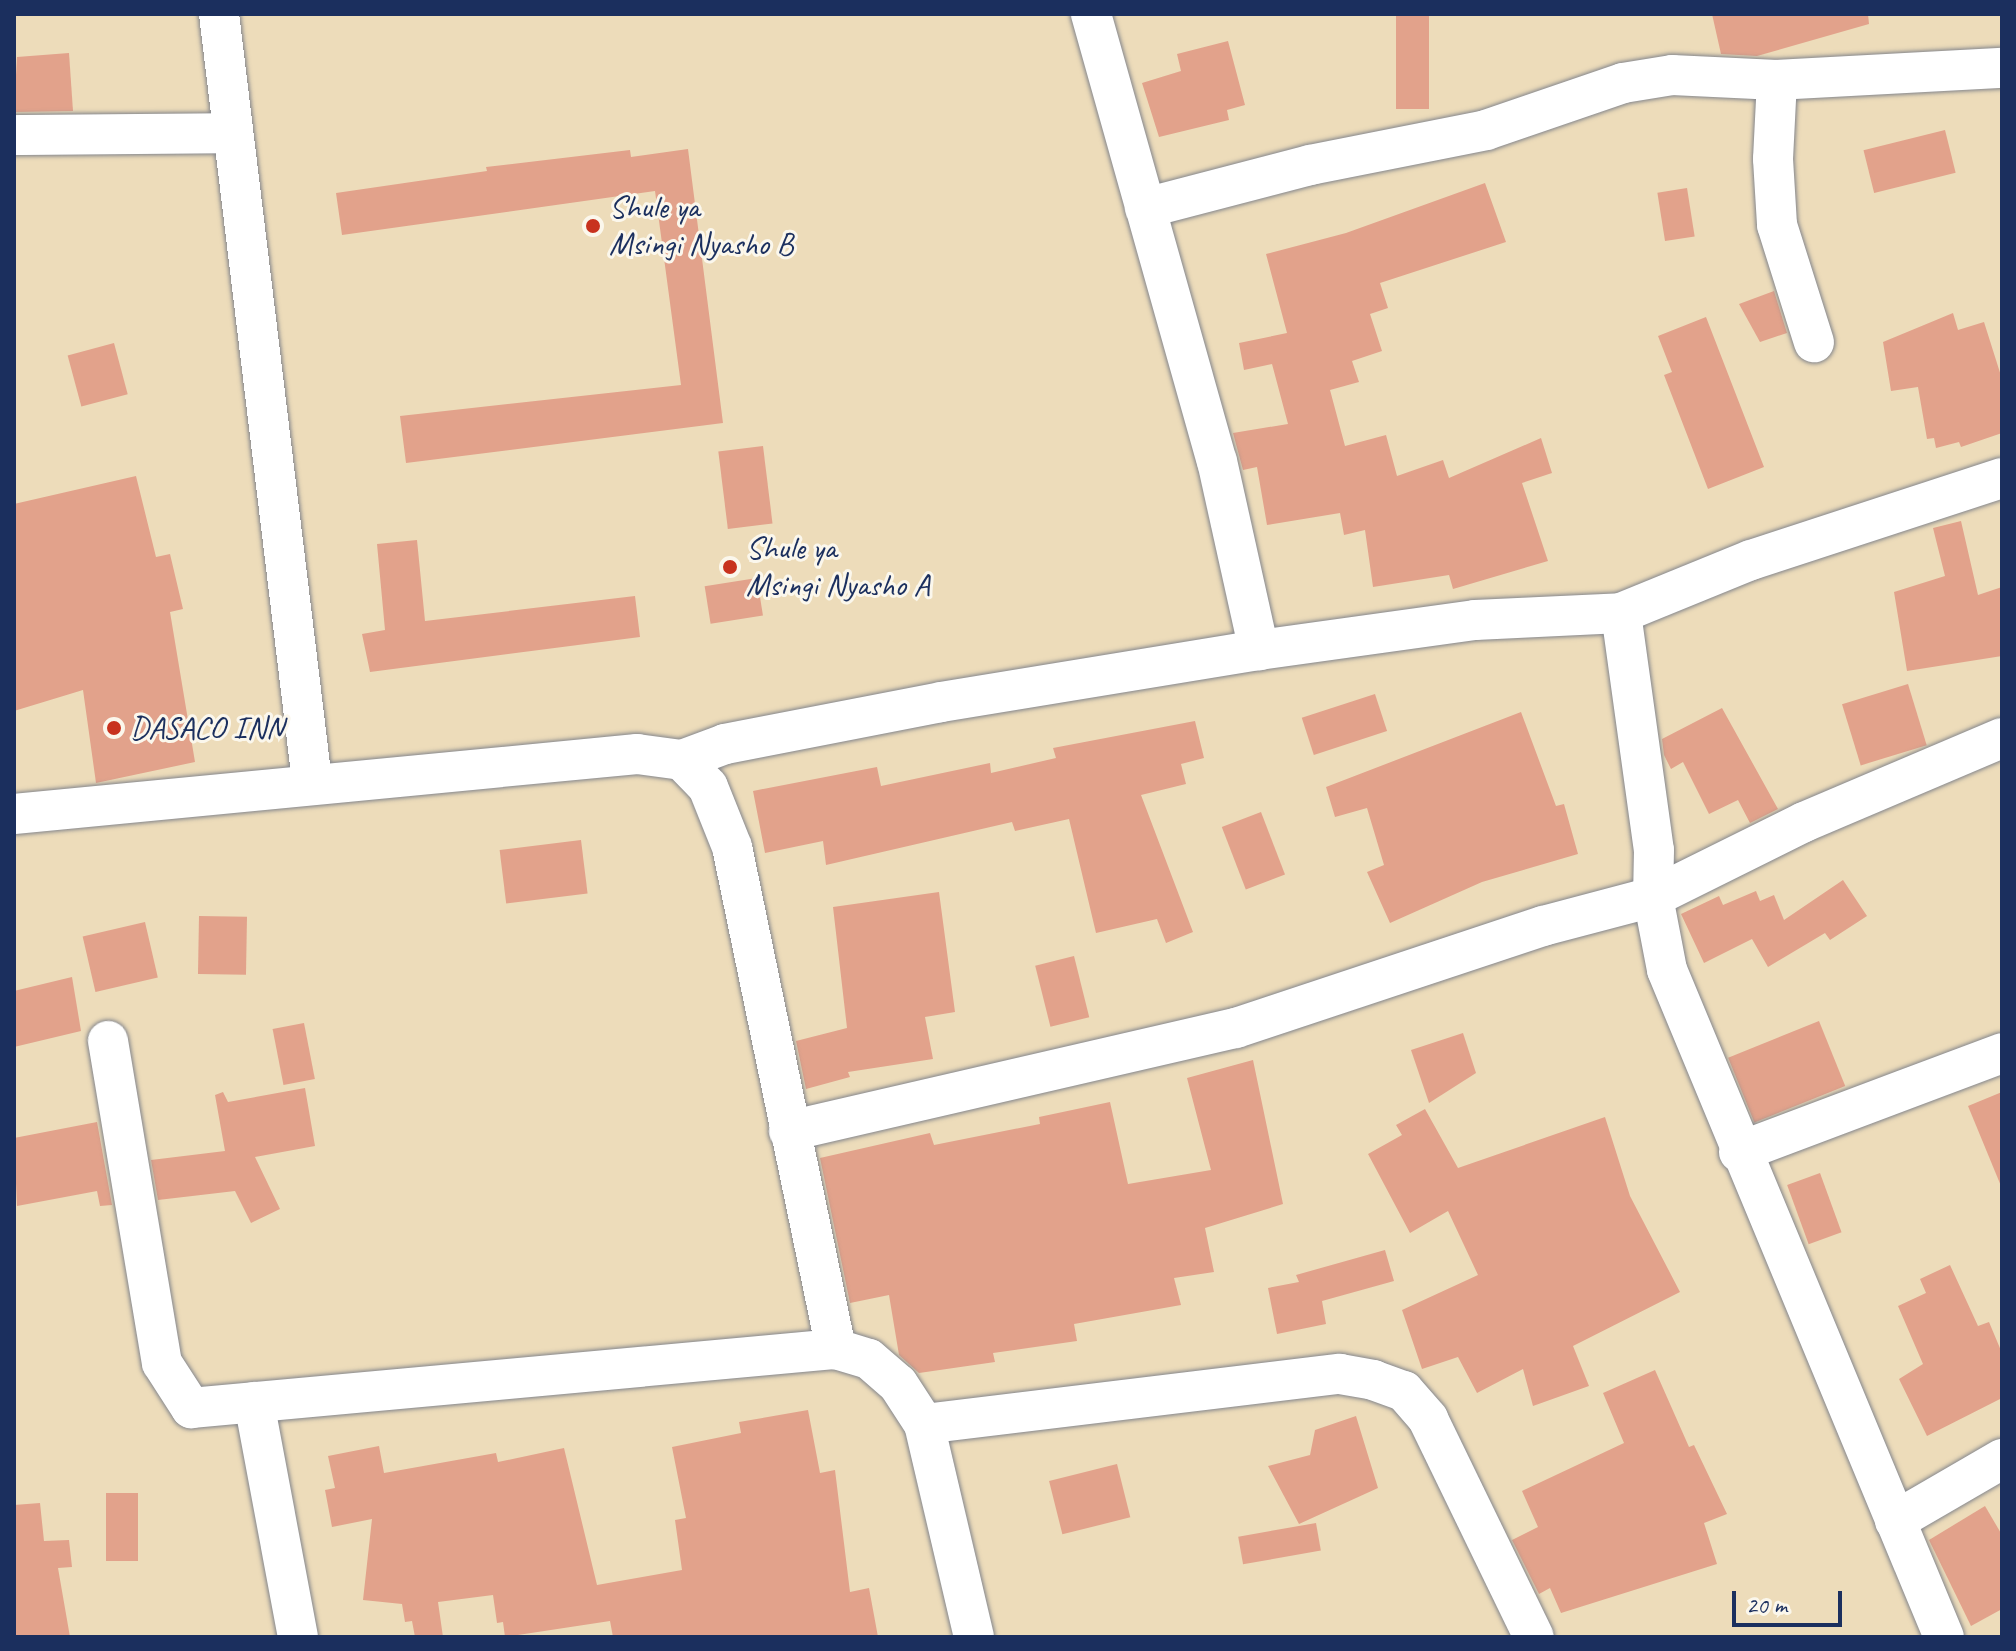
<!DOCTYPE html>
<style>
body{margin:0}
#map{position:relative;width:2016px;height:1651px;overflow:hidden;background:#eddcba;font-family:Caveat,sans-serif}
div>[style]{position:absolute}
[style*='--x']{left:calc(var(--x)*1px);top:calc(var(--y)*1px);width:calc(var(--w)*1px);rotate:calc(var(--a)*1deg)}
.building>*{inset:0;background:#e2a28b;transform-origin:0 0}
.roads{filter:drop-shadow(0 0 2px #84868c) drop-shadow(0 0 2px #84868c)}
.street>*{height:40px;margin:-20px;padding:0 20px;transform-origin:20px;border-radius:20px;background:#fff}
.dots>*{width:22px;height:22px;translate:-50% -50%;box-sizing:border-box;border:4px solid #fbf7ec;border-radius:50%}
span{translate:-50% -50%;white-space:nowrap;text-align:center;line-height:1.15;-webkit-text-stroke:6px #fbf7ec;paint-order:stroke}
.poi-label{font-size:32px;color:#1b2f5e}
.left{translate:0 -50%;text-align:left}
.frame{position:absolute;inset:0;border:16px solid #1b2f5e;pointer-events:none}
.scale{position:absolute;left:1732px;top:1591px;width:110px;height:36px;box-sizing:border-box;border:4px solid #1b2f5e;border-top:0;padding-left:10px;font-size:24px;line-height:28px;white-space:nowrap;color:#1b2f5e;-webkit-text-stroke:6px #fbf7ec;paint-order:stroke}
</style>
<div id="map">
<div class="building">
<div style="left:1396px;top:14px;width:33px;height:95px"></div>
<div style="clip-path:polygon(1712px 14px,1868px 14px,1869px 24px,1757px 56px,1721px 54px)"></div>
<div style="clip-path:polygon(1228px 41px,1245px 105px,1227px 110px,1229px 120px,1159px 137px,1142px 83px,1181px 71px,1177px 54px)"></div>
<div style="clip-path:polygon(69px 53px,73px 111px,14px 112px,17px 57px)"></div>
<div style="left:1945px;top:130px;width:44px;height:84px;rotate:76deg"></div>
<div style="clip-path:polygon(688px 149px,723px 423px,406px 463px,400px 416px,681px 385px,655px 191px,342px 235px,336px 193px,487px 171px,486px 167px,630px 150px,631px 157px)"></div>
<div style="clip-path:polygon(1485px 183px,1506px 242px,1380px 283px,1388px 308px,1370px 314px,1382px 351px,1352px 361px,1359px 382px,1330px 390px,1345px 446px,1386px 435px,1397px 476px,1443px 460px,1449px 478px,1541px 438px,1552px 473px,1522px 483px,1548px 561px,1453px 589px,1449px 575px,1373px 587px,1365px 530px,1344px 535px,1340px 513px,1267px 525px,1257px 467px,1243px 470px,1233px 433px,1288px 424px,1272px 364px,1244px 370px,1239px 343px,1287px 333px,1266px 254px,1346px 233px)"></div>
<div style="left:1687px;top:188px;width:49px;height:30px;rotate:81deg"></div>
<div style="clip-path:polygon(1774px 291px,1787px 333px,1760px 342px,1739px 304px)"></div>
<div style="clip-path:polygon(1953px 313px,1958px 330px,1984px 322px,2002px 379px,2002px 433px,1961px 447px,1959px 442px,1936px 448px,1934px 438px,1927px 439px,1918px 387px,1891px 391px,1883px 342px)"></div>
<div style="clip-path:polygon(1706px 317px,1764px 467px,1708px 489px,1664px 375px,1672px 372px,1658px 336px)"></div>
<div style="left:114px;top:343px;width:53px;height:48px;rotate:75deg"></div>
<div style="left:763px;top:446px;width:78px;height:45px;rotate:83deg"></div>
<div style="clip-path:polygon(136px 476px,156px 557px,170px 554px,183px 609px,170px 612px,195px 762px,96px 783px,83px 690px,14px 711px,14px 504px)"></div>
<div style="clip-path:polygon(1961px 521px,1978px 595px,2002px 587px,2002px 656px,1907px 671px,1894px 592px,1945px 576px,1933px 528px)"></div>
<div style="clip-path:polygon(417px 540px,425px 621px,635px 596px,640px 637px,370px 672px,362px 634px,385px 630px,377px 544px)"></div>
<div style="left:757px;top:578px;width:38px;height:53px;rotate:81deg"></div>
<div style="left:1908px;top:684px;width:64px;height:69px;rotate:73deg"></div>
<div style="left:1375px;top:694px;width:39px;height:77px;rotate:72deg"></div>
<div style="clip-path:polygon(1722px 708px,1778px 809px,1750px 823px,1738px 800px,1709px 814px,1683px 762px,1671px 769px,1664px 755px,1662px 739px)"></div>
<div style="clip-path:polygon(1521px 712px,1556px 806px,1564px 804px,1578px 854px,1482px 882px,1390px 923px,1367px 872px,1384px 865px,1367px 808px,1335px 817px,1326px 787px)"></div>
<div style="clip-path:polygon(1195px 721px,1204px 758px,1181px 764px,1186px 784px,1141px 795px,1193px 932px,1166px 943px,1157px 919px,1096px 933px,1069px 819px,1015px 831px,1012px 822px,826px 865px,823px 841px,765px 853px,753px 791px,877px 767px,881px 786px,990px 763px,991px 773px,1056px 758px,1053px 748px)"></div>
<div style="left:1261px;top:812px;width:67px;height:42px;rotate:69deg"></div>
<div style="left:581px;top:840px;width:54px;height:82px;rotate:83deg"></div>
<div style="clip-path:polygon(1843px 880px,1867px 916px,1830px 940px,1825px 933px,1768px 967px,1752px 939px,1704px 963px,1681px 914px,1719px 896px,1723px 905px,1756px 891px,1760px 901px,1774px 895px,1784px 920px)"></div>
<div style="clip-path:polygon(939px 892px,955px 1012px,925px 1017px,933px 1059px,848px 1072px,850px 1077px,806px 1089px,796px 1041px,847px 1028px,833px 907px)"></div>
<div style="left:199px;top:916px;width:48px;height:58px;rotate:1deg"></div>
<div style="left:145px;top:922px;width:57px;height:64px;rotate:77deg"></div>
<div style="left:1074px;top:956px;width:63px;height:40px;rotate:76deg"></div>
<div style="clip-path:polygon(72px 977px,81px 1031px,14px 1047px,14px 991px)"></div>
<div style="left:1819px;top:1021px;width:70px;height:98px;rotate:68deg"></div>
<div style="left:304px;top:1023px;width:57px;height:32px;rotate:79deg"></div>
<div style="clip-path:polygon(1463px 1033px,1476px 1073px,1429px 1103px,1411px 1050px)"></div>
<div style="clip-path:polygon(1253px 1060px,1283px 1204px,1205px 1228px,1214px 1272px,1174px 1278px,1181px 1305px,1074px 1324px,1077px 1341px,993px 1353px,995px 1362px,919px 1373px,899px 1355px,889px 1295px,850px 1303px,820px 1158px,930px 1133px,934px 1145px,1040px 1124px,1039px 1117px,1110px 1102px,1128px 1184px,1211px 1170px,1187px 1078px)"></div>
<div style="clip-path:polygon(305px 1088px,315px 1146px,255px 1157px,280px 1209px,251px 1223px,235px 1191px,158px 1200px,151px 1160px,225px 1151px,215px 1095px,223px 1092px,228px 1102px)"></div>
<div style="clip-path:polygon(2002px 1092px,2002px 1186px,2001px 1186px,1968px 1106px)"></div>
<div style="clip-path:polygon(1425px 1109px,1458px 1168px,1605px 1117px,1630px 1196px,1680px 1292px,1573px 1346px,1589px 1386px,1533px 1406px,1523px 1369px,1477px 1393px,1458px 1357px,1422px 1369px,1402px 1310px,1478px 1275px,1448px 1211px,1410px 1233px,1368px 1154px,1402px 1135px,1396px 1125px)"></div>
<div style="clip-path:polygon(97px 1122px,112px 1205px,100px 1206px,97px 1191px,17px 1206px,14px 1138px)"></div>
<div style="left:1820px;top:1173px;width:63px;height:35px;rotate:70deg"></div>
<div style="clip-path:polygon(1385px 1250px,1394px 1281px,1322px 1301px,1326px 1324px,1277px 1334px,1268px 1288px,1299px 1282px,1296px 1275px)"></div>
<div style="clip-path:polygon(1950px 1265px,1978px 1326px,1989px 1322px,2002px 1353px,2002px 1398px,1927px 1436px,1899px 1379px,1923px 1364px,1898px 1306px,1926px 1293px,1920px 1279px)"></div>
<div style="clip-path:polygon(1655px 1370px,1689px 1447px,1694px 1445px,1727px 1514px,1704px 1523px,1717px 1564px,1561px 1613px,1550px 1588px,1539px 1594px,1512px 1540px,1538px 1527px,1522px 1491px,1624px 1443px,1603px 1393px)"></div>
<div style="clip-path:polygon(808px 1410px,820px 1473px,835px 1470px,850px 1592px,869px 1588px,878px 1637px,613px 1637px,610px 1621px,505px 1637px,503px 1622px,497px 1623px,493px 1595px,438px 1602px,443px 1637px,415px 1637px,412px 1621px,405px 1622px,402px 1604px,363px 1600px,372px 1519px,332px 1527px,325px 1490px,335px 1488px,328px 1456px,379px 1446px,384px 1473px,496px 1453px,498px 1462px,564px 1448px,597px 1585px,682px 1570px,675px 1520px,686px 1518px,672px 1447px,741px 1433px,739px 1422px)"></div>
<div style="clip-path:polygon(1356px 1416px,1378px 1488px,1299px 1524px,1268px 1466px,1310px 1455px,1315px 1430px)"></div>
<div style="left:1117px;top:1464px;width:55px;height:70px;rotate:76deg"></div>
<div style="left:106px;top:1493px;width:32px;height:68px"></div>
<div style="clip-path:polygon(40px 1503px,44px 1541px,69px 1540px,72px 1567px,58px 1568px,70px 1637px,14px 1637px,14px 1505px)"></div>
<div style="clip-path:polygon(1985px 1506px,2002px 1535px,2002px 1609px,1971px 1626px,1929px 1540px)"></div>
<div style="left:1316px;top:1523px;width:28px;height:79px;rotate:80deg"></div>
</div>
<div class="roads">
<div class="street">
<div style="--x:219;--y:14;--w:773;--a:83.09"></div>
<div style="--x:1091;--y:14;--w:464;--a:74.3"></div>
<div style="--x:1217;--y:461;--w:194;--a:77.5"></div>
<div style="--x:1777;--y:80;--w:79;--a:92.9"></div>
<div style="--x:1773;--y:159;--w:66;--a:86.5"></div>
<div style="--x:1777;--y:225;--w:123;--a:72.5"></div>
<div style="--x:14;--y:135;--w:219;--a:-0.5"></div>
<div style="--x:1145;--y:208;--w:171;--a:-14.6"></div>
<div style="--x:1310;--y:165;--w:179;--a:-11.2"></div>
<div style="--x:1486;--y:130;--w:145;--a:-18.9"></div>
<div style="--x:1623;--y:83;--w:50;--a:-9.3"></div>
<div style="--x:1672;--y:75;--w:105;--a:2.7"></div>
<div style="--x:1777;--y:80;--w:225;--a:-3.1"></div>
<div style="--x:1621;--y:613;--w:239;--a:82.1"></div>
<div style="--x:1654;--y:850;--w:47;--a:91.2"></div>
<div style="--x:1653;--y:897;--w:74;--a:79.1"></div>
<div style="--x:1667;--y:970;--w:722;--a:67.45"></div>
<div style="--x:682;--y:760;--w:46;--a:-20.4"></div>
<div style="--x:725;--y:744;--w:220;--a:-11"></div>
<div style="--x:941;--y:702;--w:322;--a:-9.3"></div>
<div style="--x:1259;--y:650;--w:218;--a:-7.9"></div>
<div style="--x:1475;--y:620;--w:146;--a:-2.7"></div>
<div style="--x:1621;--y:613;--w:140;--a:-22.2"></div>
<div style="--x:1751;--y:560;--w:264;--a:-18.1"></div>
<div style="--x:14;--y:814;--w:626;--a:-5.5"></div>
<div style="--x:637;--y:754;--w:45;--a:7.6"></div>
<div style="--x:682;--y:760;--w:37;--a:46"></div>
<div style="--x:708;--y:787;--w:65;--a:68.2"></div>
<div style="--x:732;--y:847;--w:513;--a:78.3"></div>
<div style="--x:108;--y:1041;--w:326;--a:80.5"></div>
<div style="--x:162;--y:1363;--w:54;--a:57.2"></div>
<div style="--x:191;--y:1408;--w:648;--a:-5.23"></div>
<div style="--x:836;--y:1349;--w:34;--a:17"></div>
<div style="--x:869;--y:1359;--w:38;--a:41"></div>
<div style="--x:898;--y:1384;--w:48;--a:57"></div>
<div style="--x:924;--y:1424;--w:219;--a:76.8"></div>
<div style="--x:789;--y:1131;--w:459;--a:-13"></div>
<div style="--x:1236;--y:1028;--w:324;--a:-18.4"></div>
<div style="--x:1543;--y:926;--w:114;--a:-14.8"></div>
<div style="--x:1653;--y:897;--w:169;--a:-26.4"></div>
<div style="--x:1804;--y:822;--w:215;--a:-23"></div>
<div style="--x:1739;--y:1152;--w:281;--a:-20.6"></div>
<div style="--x:254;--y:1402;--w:239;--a:79.4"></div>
<div style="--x:924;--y:1424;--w:419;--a:-6.9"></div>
<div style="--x:1340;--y:1374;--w:34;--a:10"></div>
<div style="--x:1373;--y:1380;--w:33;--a:20"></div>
<div style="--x:1404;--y:1391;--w:37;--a:49"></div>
<div style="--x:1428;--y:1419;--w:242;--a:64.1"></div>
<div style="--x:1895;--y:1521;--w:124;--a:-30.1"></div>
</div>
</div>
<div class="dots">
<div style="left:593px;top:226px;background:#c8321e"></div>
<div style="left:730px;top:567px;background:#c8321e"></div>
<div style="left:114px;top:728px;background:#c8321e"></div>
</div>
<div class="poi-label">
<span class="left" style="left:609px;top:226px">Shule ya<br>Msingi Nyasho B</span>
<span class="left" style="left:746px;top:567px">Shule ya<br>Msingi Nyasho A</span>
<span class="left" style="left:130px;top:728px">DASACO INN</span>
</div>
<div class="frame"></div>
<div class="scale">20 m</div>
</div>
